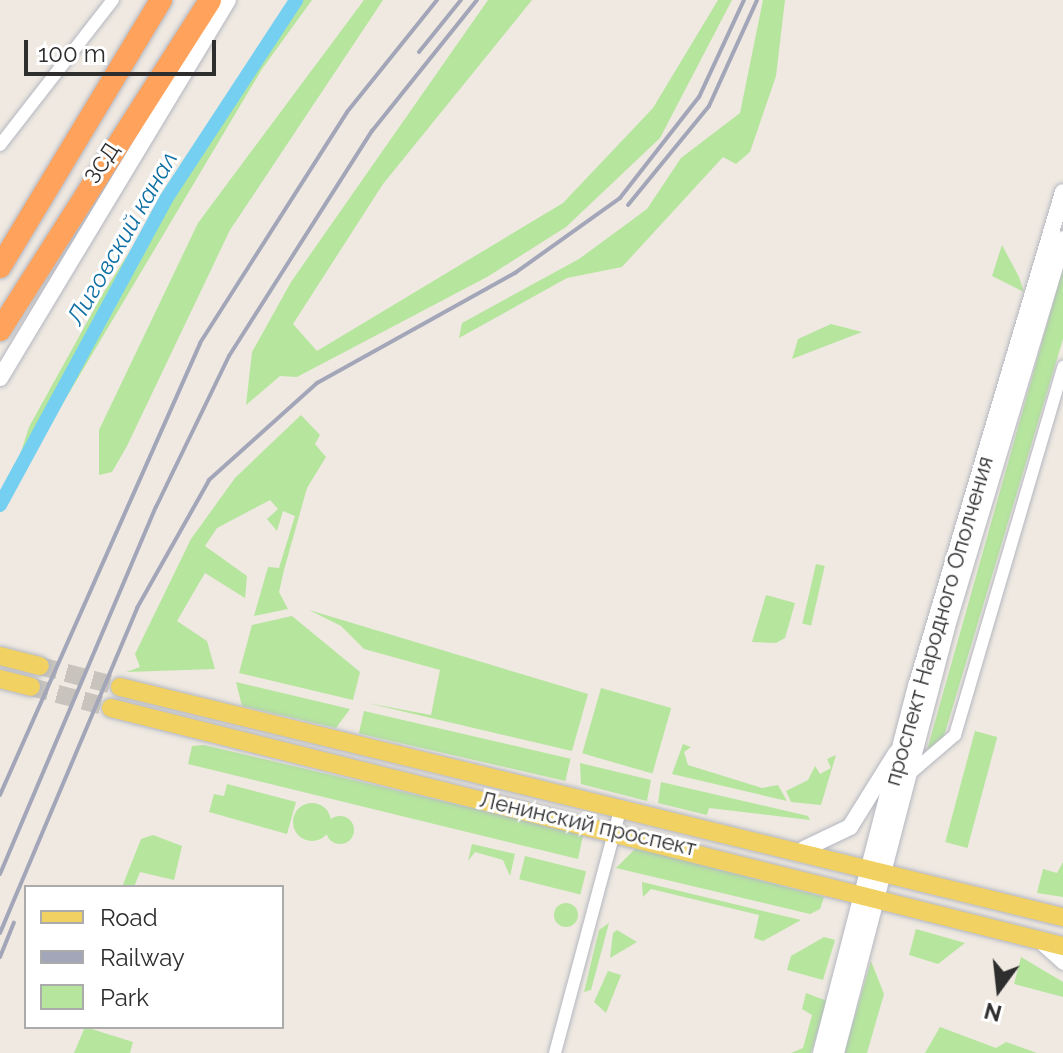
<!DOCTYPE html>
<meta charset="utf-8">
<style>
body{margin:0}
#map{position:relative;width:1063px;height:1053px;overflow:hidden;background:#efe9e1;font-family:Raleway,sans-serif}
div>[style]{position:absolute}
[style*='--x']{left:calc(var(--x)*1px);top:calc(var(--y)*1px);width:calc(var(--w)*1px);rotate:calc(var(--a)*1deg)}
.green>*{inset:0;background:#b6e59e;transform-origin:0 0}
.round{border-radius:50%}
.canal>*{height:14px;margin:-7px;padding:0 7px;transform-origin:7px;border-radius:7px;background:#75cff0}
.primary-tunnel>*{height:18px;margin-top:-9px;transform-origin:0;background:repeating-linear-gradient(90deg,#c8c4bd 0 18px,transparent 0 27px)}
.roads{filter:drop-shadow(0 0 2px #b4b7c1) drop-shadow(0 0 2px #b4b7c1)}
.street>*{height:12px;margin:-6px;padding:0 6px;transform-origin:6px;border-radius:6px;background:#fff}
.secondary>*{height:16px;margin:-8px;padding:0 8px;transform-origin:8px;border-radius:8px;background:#fff}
.primary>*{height:18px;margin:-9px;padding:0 9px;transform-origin:9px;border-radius:9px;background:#f2d163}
.highway>*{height:22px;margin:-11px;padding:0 11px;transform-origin:11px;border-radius:11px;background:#ffa35c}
.rail>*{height:4px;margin:-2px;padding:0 2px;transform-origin:2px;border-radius:2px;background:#a3a6b8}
span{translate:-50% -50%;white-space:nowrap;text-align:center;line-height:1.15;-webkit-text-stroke:6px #fff;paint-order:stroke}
.street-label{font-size:22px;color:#2e2e2e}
.water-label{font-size:24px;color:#0d6fa3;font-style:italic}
.legend{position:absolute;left:24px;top:885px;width:260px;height:144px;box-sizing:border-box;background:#fff;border:2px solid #ababab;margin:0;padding:10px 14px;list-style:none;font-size:24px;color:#2e2e2e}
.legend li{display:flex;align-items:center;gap:16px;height:40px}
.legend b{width:40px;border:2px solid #ababab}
.north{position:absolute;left:959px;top:949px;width:80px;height:80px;-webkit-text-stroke:6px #fff;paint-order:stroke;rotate:195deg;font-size:22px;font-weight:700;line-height:32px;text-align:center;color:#2e2e2e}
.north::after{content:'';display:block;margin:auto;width:28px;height:36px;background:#2e2e2e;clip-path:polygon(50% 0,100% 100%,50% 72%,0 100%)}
.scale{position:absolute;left:24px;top:40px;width:192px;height:36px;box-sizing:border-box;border:4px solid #2e2e2e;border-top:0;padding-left:10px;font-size:24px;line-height:28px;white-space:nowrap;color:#2e2e2e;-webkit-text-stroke:6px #fff;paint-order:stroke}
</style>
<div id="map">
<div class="green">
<div style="clip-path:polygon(290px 0,312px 0,262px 69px,28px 462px,20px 455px,29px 427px,102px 295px)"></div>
<div style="clip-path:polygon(364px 0,383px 0,230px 230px,127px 446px,112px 472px,99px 475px,99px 430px,198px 223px)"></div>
<div style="clip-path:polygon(488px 0,532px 0,383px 184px,293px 324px,317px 351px,563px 203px,653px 108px,718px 0,732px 0,660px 138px,566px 227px,487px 277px,297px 377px,280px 376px,246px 405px,252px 352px,291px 282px)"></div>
<div style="clip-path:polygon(763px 0,785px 0,776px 76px,750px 152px,736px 164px,723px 157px,622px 267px,567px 278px,459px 338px,462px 323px,579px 259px,647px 209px,681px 158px,740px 113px)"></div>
<div style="clip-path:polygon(1002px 245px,1019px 277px,1024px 292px,992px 276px)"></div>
<div style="clip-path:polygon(1063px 268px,1063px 339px,944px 736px,927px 750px)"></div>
<div style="clip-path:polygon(831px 324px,862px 332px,792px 359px,798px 339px)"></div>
<div style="clip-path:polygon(301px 415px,320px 435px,315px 444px,326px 457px,307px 488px,284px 570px,279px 592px,288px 609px,254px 616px,268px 567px,279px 568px,295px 516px,283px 511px,277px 531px,267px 519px,278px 509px,270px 500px,217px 528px,205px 546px,247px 576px,245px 598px,205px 573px,177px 621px,207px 641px,215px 669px,126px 672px,140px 667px,135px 654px,191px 539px,235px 478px)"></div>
<div style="left:816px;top:564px;width:9px;height:61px;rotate:13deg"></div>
<div style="clip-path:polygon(766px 595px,795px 603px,785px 638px,776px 643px,752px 642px)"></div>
<div style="clip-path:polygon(309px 610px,588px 694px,572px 751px,367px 703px,431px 715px,440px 670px,364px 649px,341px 626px)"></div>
<div style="clip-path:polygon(292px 616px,360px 672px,353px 700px,239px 673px,252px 625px)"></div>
<div style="clip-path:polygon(236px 682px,350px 709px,336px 728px,242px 706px)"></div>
<div style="left:601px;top:688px;width:73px;height:68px;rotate:16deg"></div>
<div style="left:364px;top:711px;width:212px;height:23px;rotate:13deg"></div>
<div style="left:975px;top:731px;width:23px;height:115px;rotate:15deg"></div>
<div style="clip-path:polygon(683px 744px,691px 747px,684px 752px,688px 765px,762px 788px,778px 785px,787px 801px,672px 774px)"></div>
<div style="clip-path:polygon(204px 745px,574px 832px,583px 835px,578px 859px,188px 764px,192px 746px)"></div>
<div style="clip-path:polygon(836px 755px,821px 805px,791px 802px,786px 791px,808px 780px,815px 766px,820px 774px,831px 768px,827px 759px)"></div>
<div style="clip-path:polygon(580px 763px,651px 780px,647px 801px,581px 784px)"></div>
<div style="clip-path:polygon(661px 782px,808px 816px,810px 820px,709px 808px,707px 815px,658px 803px)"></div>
<div style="clip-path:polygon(227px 784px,296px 802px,287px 834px,209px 812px,214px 794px,224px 796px)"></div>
<div class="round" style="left:293px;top:803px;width:38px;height:38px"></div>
<div class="round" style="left:326px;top:816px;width:28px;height:28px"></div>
<div style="clip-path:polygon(153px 835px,182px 846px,174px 880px,140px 872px,134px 887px,122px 887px,141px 839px)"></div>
<div style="clip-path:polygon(472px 844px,515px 854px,510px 876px,503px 860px,475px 852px,468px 861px)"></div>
<div style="clip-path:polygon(636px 848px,824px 897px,820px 909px,810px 914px,616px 868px)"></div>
<div style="left:525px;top:856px;width:63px;height:24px;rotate:14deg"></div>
<div style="clip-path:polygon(1063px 862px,1063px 897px,1037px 893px,1043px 869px,1057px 873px)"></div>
<div style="clip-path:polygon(642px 882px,801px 920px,763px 941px,754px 938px,759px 915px,651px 889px,643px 897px)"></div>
<div class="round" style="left:554px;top:903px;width:24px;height:24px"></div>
<div style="clip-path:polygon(609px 923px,591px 990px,584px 992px,599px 930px)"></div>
<div style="clip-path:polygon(916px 929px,965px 943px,938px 964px,909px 955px)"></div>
<div style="clip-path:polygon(617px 930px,637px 942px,610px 958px,613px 933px)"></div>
<div style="clip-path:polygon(824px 937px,835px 940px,823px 980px,787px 970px,791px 956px)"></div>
<div style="clip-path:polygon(1021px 957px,1063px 982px,1063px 997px,1014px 984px)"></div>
<div style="clip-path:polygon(871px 961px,884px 994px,867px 1053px,844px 1053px)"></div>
<div style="clip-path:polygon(608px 971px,621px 975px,606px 1013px,594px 1002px)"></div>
<div style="clip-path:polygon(806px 993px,827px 1001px,811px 1053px,791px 1053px,803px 1048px,812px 1015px,802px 1009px)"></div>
<div style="clip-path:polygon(85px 1027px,133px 1042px,130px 1053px,74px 1053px)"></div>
<div style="clip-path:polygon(940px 1027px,996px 1048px,1006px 1042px,1037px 1053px,925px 1053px)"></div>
</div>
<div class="canal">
<div style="--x:0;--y:505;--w:348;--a:-61.5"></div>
<div style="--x:166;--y:199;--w:238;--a:-56.8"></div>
</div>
<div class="primary-tunnel">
<div style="--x:40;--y:666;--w:83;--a:14.7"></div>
<div style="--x:31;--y:687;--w:83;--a:14.7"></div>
</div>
<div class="roads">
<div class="street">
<div style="--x:0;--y:145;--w:184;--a:-52.1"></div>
<div style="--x:913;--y:771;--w:55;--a:-40.6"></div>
<div style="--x:955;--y:735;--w:384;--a:-73.6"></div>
<div style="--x:1040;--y:943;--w:31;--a:42"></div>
<div style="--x:555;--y:1053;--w:255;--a:-75"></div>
</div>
<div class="secondary">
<div style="--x:0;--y:378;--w:441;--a:-58.9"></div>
<div style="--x:804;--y:849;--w:51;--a:-25.6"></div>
<div style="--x:850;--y:827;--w:87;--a:-58.1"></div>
<div style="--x:821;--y:1053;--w:382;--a:-75.5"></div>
<div style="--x:917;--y:683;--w:512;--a:-73.44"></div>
<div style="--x:836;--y:1053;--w:437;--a:-75.4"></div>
<div style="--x:946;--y:630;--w:408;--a:-73.3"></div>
</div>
<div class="primary">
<div style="--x:0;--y:656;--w:41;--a:14"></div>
<div style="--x:0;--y:679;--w:32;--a:14"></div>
<div style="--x:120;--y:687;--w:971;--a:13.71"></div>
<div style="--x:111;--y:708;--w:981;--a:14.04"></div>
</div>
<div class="highway">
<div style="--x:0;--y:267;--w:312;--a:-58.9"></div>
<div style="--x:0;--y:330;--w:391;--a:-57.5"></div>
</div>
</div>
<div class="rail">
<div style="--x:419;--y:52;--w:67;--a:-51.1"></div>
<div style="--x:628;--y:205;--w:128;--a:-50.7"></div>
<div style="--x:709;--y:106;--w:116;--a:-65.6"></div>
<div style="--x:0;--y:795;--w:494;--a:-66.1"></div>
<div style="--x:200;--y:343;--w:274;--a:-57.5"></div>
<div style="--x:347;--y:112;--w:144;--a:-51.2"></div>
<div style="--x:0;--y:874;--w:399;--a:-67"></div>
<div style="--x:156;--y:507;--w:168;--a:-64.2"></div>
<div style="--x:229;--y:356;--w:267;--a:-57.6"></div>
<div style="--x:372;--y:131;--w:168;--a:-51.3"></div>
<div style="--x:0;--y:933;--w:353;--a:-67.1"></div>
<div style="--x:137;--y:608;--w:147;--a:-60.6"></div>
<div style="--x:209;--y:480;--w:145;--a:-41.9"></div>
<div style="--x:317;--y:383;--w:227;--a:-29.1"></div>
<div style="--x:515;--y:273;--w:129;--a:-35.5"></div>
<div style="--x:620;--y:198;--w:128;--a:-52"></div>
<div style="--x:699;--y:97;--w:107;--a:-65.1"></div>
<div style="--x:0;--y:957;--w:37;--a:-68"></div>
</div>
<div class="street-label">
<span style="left:102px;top:163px;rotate:-57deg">ЗСД</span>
<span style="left:939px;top:621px;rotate:-74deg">проспект Народного Ополчения</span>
<span style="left:588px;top:824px;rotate:13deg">Ленинский проспект</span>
</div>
<div class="water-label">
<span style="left:122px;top:238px;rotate:-60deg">Лиговский канал</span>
</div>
<ul class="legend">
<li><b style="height:10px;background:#f2d163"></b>Road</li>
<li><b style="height:10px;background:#a3a6b8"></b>Railway</li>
<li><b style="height:22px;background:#b6e59e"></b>Park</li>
</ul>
<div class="north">N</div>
<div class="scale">100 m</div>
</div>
